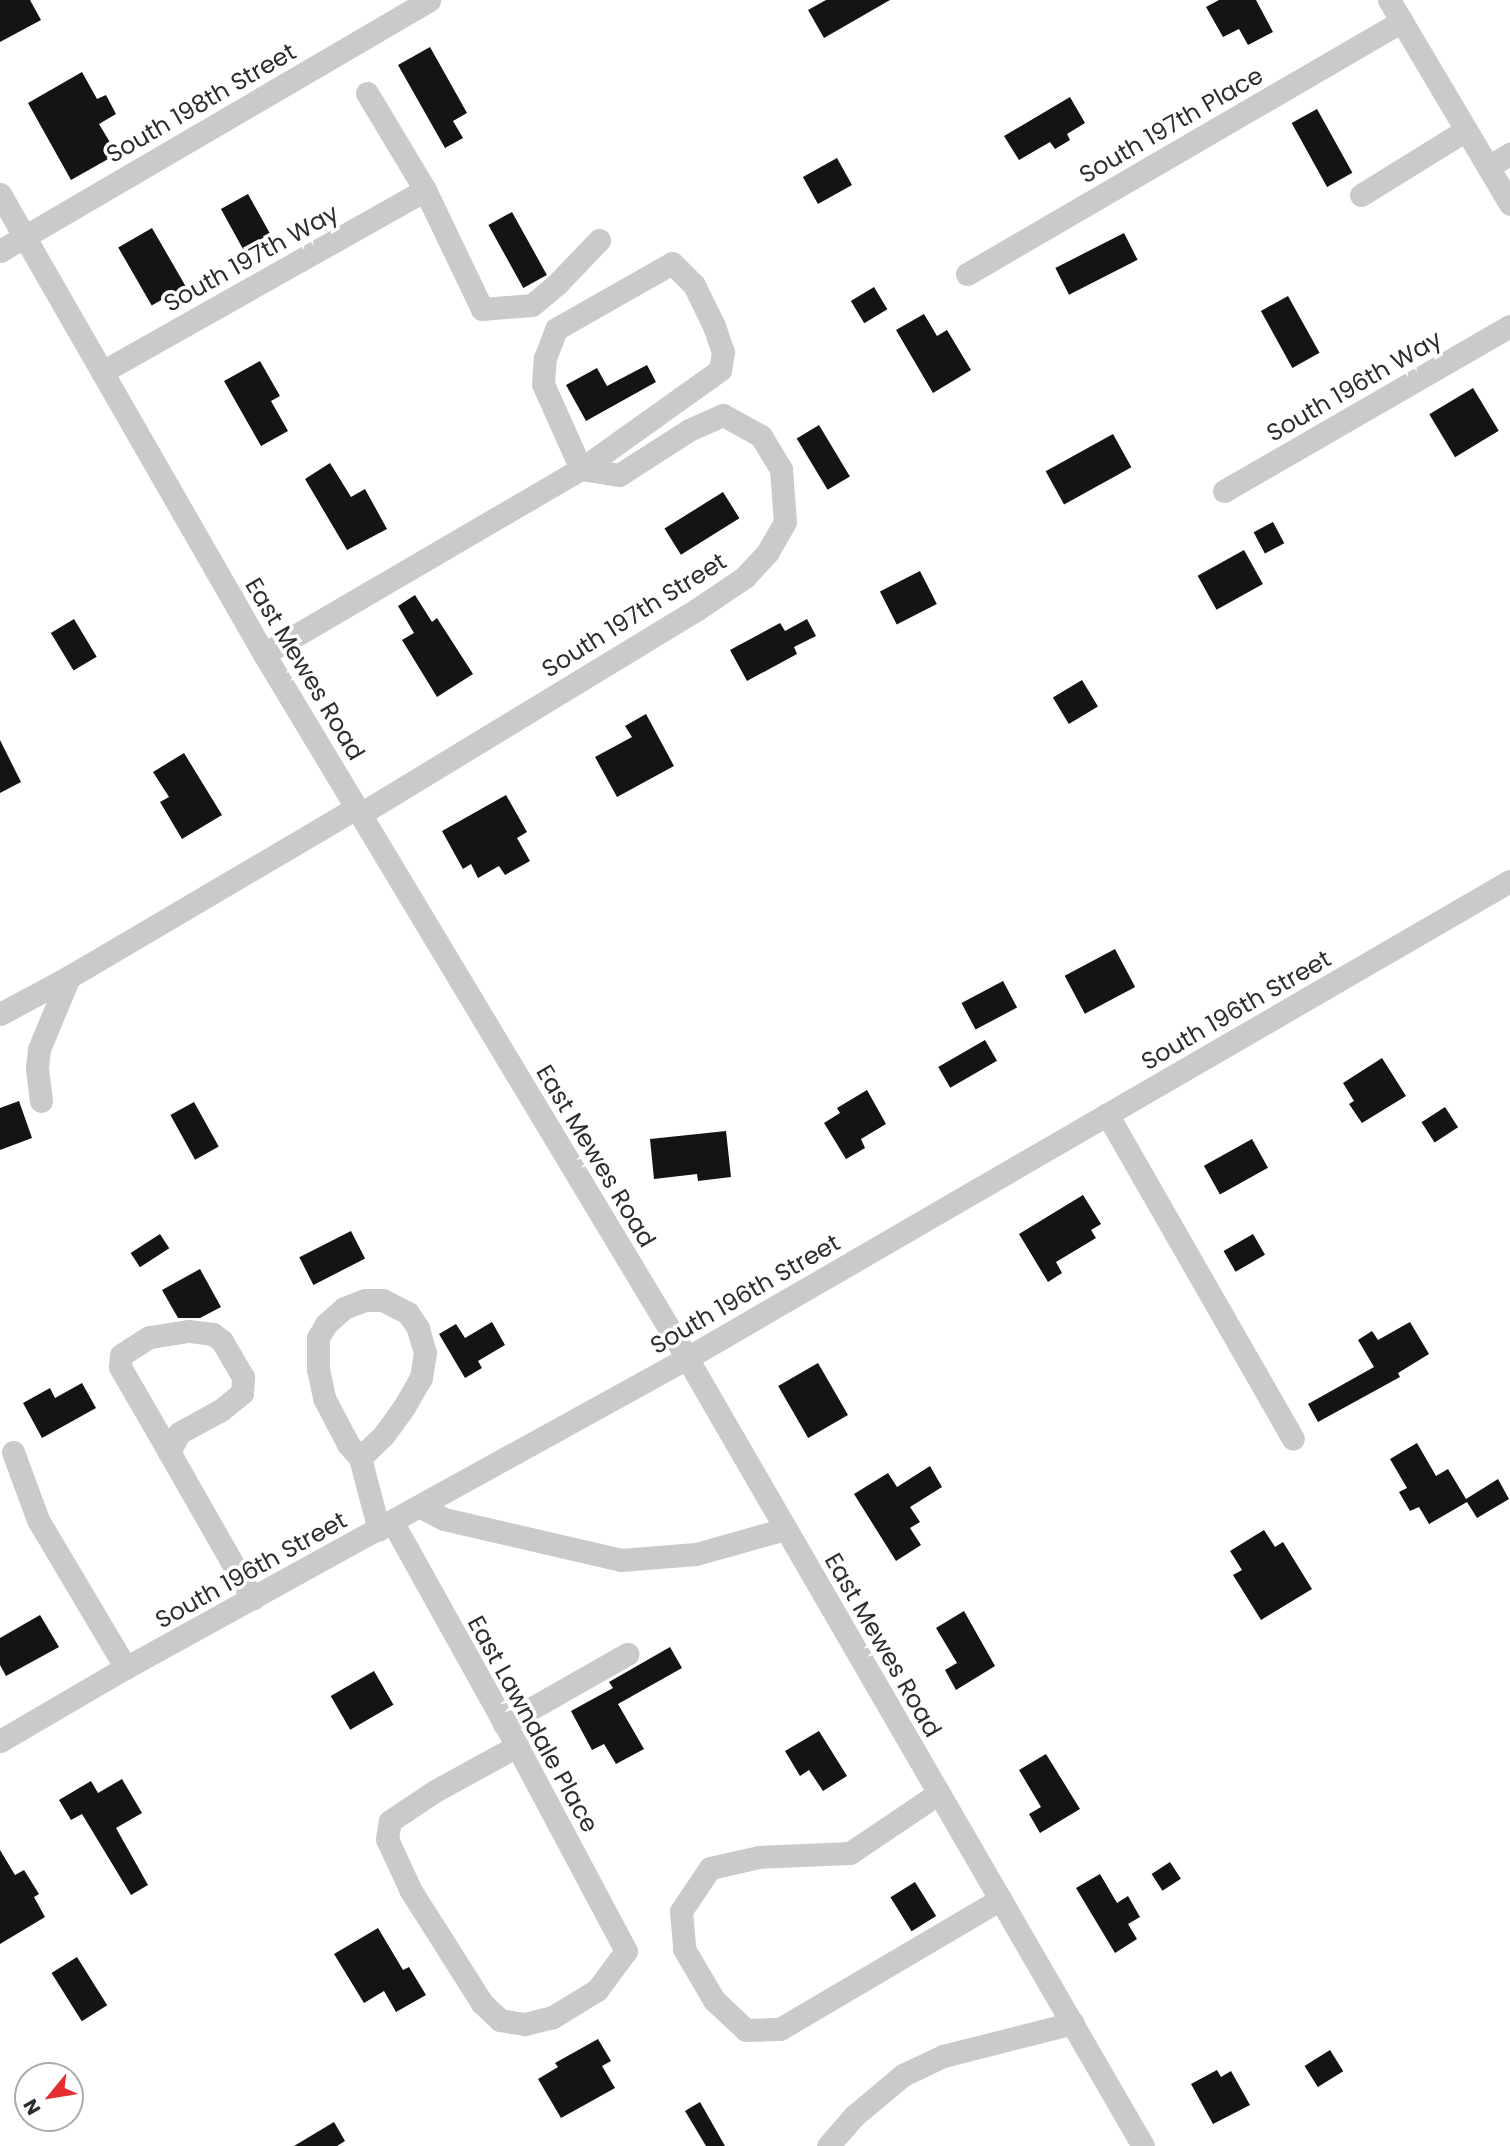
<!DOCTYPE html>
<style>
body{margin:0}
#map{position:relative;width:1510px;height:2146px;overflow:hidden;background:#fff;font-family:Poppins,sans-serif}
div>[style]{position:absolute}
[style*='--x']{left:calc(var(--x)*1px);top:calc(var(--y)*1px);width:calc(var(--w)*1px);rotate:calc(var(--a)*1deg)}
.building>*{inset:0;background:#141414;transform-origin:0 0}
.minor>*{height:23px;margin:-11.5px;padding:0 11.5px;transform-origin:11.5px;border-radius:11.5px;background:#cacaca}
span{translate:-50% -50%;white-space:nowrap;text-align:center;line-height:1.15;-webkit-text-stroke:7px #fff;paint-order:stroke}
.street-label{font-size:24px;color:#2d2d2d}
.north{position:absolute;left:14px;top:2062px;width:70px;height:70px;box-sizing:border-box;background:#fff;border:2px solid #ababab;border-radius:50%;rotate:240deg;font-size:19px;font-weight:700;line-height:28px;text-align:center;color:#2d2d2d}
.north::after{content:'';display:block;margin:auto;width:24px;height:32px;background:#e62d30;clip-path:polygon(50% 0,100% 100%,50% 72%,0 100%)}
</style>
<div id="map">
<div class="building">
<div style="clip-path:polygon(0 0,30px 0,41px 20px,0 42px)"></div>
<div style="clip-path:polygon(826px 0,890px 0,824px 38px,808px 10px)"></div>
<div style="clip-path:polygon(1219px 0,1256px 0,1273px 32px,1248px 45px,1239px 29px,1223px 37px,1206px 7px)"></div>
<div style="clip-path:polygon(430px 47px,467px 113px,453px 121px,463px 138px,445px 148px,398px 65px)"></div>
<div style="clip-path:polygon(82px 72px,97px 99px,106px 95px,116px 114px,99px 124px,117px 154px,71px 180px,28px 103px)"></div>
<div style="clip-path:polygon(1070px 97px,1085px 123px,1067px 134px,1070px 140px,1055px 149px,1050px 142px,1019px 160px,1004px 136px)"></div>
<div style="left:1317px;top:109px;width:73px;height:29px;rotate:61deg"></div>
<div style="left:837px;top:158px;width:31px;height:39px;rotate:61deg"></div>
<div style="left:248px;top:194px;width:49px;height:31px;rotate:61deg"></div>
<div style="left:512px;top:212px;width:72px;height:27px;rotate:61deg"></div>
<div style="left:152px;top:228px;width:67px;height:39px;rotate:60deg"></div>
<div style="left:1124px;top:233px;width:30px;height:77px;rotate:63deg"></div>
<div style="left:874px;top:287px;width:26px;height:27px;rotate:59deg"></div>
<div style="left:1288px;top:296px;width:65px;height:31px;rotate:61deg"></div>
<div style="clip-path:polygon(924px 314px,937px 336px,947px 330px,971px 370px,933px 393px,896px 330px)"></div>
<div style="clip-path:polygon(260px 361px,280px 396px,271px 401px,288px 431px,261px 446px,224px 381px)"></div>
<div style="clip-path:polygon(647px 365px,656px 382px,586px 421px,566px 385px,597px 368px,607px 386px)"></div>
<div style="left:1473px;top:388px;width:50px;height:51px;rotate:59deg"></div>
<div style="left:819px;top:425px;width:60px;height:26px;rotate:59deg"></div>
<div style="left:1113px;top:434px;width:38px;height:77px;rotate:61deg"></div>
<div style="clip-path:polygon(330px 463px,351px 497px,365px 489px,387px 529px,347px 550px,305px 479px)"></div>
<div style="left:723px;top:492px;width:31px;height:69px;rotate:58deg"></div>
<div style="left:1273px;top:522px;width:24px;height:22px;rotate:62deg"></div>
<div style="left:1244px;top:550px;width:39px;height:53px;rotate:61deg"></div>
<div style="left:920px;top:571px;width:37px;height:45px;rotate:63deg"></div>
<div style="clip-path:polygon(415px 595px,432px 622px,437px 618px,473px 674px,437px 697px,402px 640px,414px 633px,398px 606px)"></div>
<div style="left:74px;top:619px;width:44px;height:27px;rotate:59deg"></div>
<div style="clip-path:polygon(807px 619px,816px 636px,794px 647px,797px 654px,747px 681px,730px 650px,780px 623px,785px 631px)"></div>
<div style="left:1082px;top:680px;width:31px;height:34px;rotate:59deg"></div>
<div style="clip-path:polygon(646px 714px,674px 766px,617px 797px,595px 757px,632px 737px,625px 726px)"></div>
<div style="clip-path:polygon(0 740px,21px 782px,0 793px)"></div>
<div style="clip-path:polygon(184px 753px,222px 815px,182px 839px,160px 802px,169px 797px,153px 772px)"></div>
<div style="clip-path:polygon(506px 795px,527px 832px,517px 838px,530px 861px,505px 875px,499px 866px,478px 878px,471px 864px,463px 869px,442px 831px)"></div>
<div style="left:1115px;top:949px;width:43px;height:57px;rotate:62deg"></div>
<div style="left:1003px;top:981px;width:30px;height:47px;rotate:62deg"></div>
<div style="left:985px;top:1040px;width:24px;height:54px;rotate:60deg"></div>
<div style="clip-path:polygon(1382px 1058px,1406px 1096px,1362px 1123px,1349px 1104px,1354px 1101px,1343px 1083px)"></div>
<div style="clip-path:polygon(867px 1090px,886px 1124px,861px 1139px,865px 1148px,846px 1159px,824px 1123px,840px 1113px,837px 1108px)"></div>
<div style="clip-path:polygon(19px 1101px,32px 1138px,0 1150px,0 1108px)"></div>
<div style="left:194px;top:1102px;width:51px;height:27px;rotate:61deg"></div>
<div style="left:1445px;top:1107px;width:24px;height:28px;rotate:57deg"></div>
<div style="clip-path:polygon(726px 1131px,731px 1177px,698px 1181px,697px 1174px,654px 1179px,650px 1139px)"></div>
<div style="left:1252px;top:1139px;width:33px;height:55px;rotate:61deg"></div>
<div style="clip-path:polygon(1083px 1195px,1101px 1224px,1091px 1230px,1096px 1238px,1056px 1262px,1062px 1273px,1048px 1282px,1019px 1234px)"></div>
<div style="left:351px;top:1231px;width:31px;height:58px;rotate:63deg"></div>
<div style="left:160px;top:1234px;width:17px;height:35px;rotate:57deg"></div>
<div style="left:1253px;top:1234px;width:24px;height:34px;rotate:60deg"></div>
<div style="clip-path:polygon(200px 1269px,221px 1307px,200px 1318px,178px 1318px,162px 1290px)"></div>
<div style="clip-path:polygon(492px 1322px,505px 1345px,478px 1361px,482px 1368px,465px 1378px,439px 1334px,456px 1324px,465px 1338px)"></div>
<div style="clip-path:polygon(1410px 1322px,1429px 1354px,1398px 1373px,1400px 1377px,1318px 1422px,1308px 1404px,1374px 1367px,1358px 1340px,1372px 1331px,1378px 1340px)"></div>
<div style="left:818px;top:1363px;width:60px;height:46px;rotate:60deg"></div>
<div style="clip-path:polygon(82px 1383px,96px 1408px,42px 1438px,23px 1403px,50px 1388px,55px 1398px)"></div>
<div style="clip-path:polygon(1417px 1443px,1436px 1476px,1448px 1469px,1466px 1499px,1498px 1479px,1509px 1499px,1477px 1518px,1467px 1502px,1429px 1524px,1419px 1507px,1410px 1511px,1399px 1492px,1407px 1488px,1390px 1459px)"></div>
<div style="clip-path:polygon(930px 1466px,942px 1487px,910px 1507px,920px 1522px,910px 1528px,921px 1545px,896px 1561px,854px 1494px,888px 1473px,897px 1487px)"></div>
<div style="clip-path:polygon(1264px 1530px,1275px 1547px,1283px 1542px,1312px 1589px,1261px 1620px,1233px 1575px,1242px 1570px,1230px 1551px)"></div>
<div style="clip-path:polygon(964px 1611px,995px 1666px,956px 1690px,945px 1670px,957px 1663px,936px 1628px)"></div>
<div style="clip-path:polygon(40px 1615px,59px 1647px,6px 1676px,0 1665px,0 1638px)"></div>
<div style="clip-path:polygon(670px 1647px,682px 1668px,618px 1704px,644px 1749px,616px 1764px,604px 1744px,592px 1750px,571px 1711px,613px 1688px,609px 1682px)"></div>
<div style="left:374px;top:1671px;width:39px;height:50px;rotate:60deg"></div>
<div style="clip-path:polygon(819px 1731px,847px 1776px,823px 1791px,809px 1770px,800px 1776px,785px 1751px)"></div>
<div style="clip-path:polygon(1046px 1754px,1080px 1809px,1040px 1833px,1029px 1814px,1041px 1807px,1019px 1770px)"></div>
<div style="clip-path:polygon(122px 1779px,142px 1813px,116px 1828px,148px 1885px,131px 1895px,82px 1814px,71px 1820px,59px 1800px,91px 1781px,98px 1793px)"></div>
<div style="clip-path:polygon(0 1850px,15px 1875px,24px 1870px,39px 1894px,34px 1897px,45px 1917px,0 1944px)"></div>
<div style="left:1170px;top:1862px;width:20px;height:22px;rotate:57deg"></div>
<div style="clip-path:polygon(1100px 1874px,1117px 1903px,1128px 1896px,1140px 1917px,1128px 1924px,1137px 1939px,1115px 1953px,1076px 1888px)"></div>
<div style="left:915px;top:1882px;width:40px;height:29px;rotate:58deg"></div>
<div style="clip-path:polygon(378px 1928px,403px 1970px,409px 1967px,426px 1995px,396px 2012px,384px 1991px,364px 2003px,334px 1954px)"></div>
<div style="left:77px;top:1957px;width:57px;height:30px;rotate:58deg"></div>
<div style="clip-path:polygon(598px 2039px,611px 2061px,602px 2066px,615px 2088px,561px 2118px,538px 2079px,558px 2067px,555px 2063px)"></div>
<div style="left:1330px;top:2050px;width:25px;height:30px;rotate:58deg"></div>
<div style="clip-path:polygon(1217px 2070px,1221px 2077px,1231px 2071px,1250px 2105px,1213px 2124px,1191px 2084px)"></div>
<div style="clip-path:polygon(700px 2102px,725px 2146px,706px 2146px,685px 2111px)"></div>
<div style="clip-path:polygon(334px 2122px,345px 2141px,337px 2146px,294px 2146px)"></div>
</div>
<div class="minor">
<div style="--x:1389;--y:0;--w:237;--a:59.3"></div>
<div style="--x:367;--y:93;--w:113;--a:59.1"></div>
<div style="--x:425;--y:190;--w:132;--a:64.4"></div>
<div style="--x:482;--y:309;--w:50;--a:-4.6"></div>
<div style="--x:532;--y:305;--w:33;--a:-40"></div>
<div style="--x:557;--y:284;--w:61;--a:-46.3"></div>
<div style="--x:1488;--y:167;--w:26;--a:-31"></div>
<div style="--x:0;--y:194;--w:530;--a:60.15"></div>
<div style="--x:264;--y:654;--w:821;--a:59"></div>
<div style="--x:687;--y:1358;--w:910;--a:59.94"></div>
<div style="--x:1361;--y:195;--w:123;--a:-31.8"></div>
<div style="--x:0;--y:251;--w:497;--a:-30.3"></div>
<div style="--x:672;--y:263;--w:31;--a:45"></div>
<div style="--x:694;--y:285;--w:46;--a:64"></div>
<div style="--x:714;--y:326;--w:28;--a:71"></div>
<div style="--x:723;--y:352;--w:18;--a:99"></div>
<div style="--x:720;--y:370;--w:171;--a:144.5"></div>
<div style="--x:581;--y:469;--w:93;--a:-114.1"></div>
<div style="--x:543;--y:384;--w:26;--a:-86"></div>
<div style="--x:545;--y:358;--w:31;--a:-69"></div>
<div style="--x:556;--y:329;--w:133;--a:-29.6"></div>
<div style="--x:967;--y:274;--w:503;--a:-30.18"></div>
<div style="--x:102;--y:372;--w:371;--a:-29.4"></div>
<div style="--x:1224;--y:491;--w:330;--a:-30"></div>
<div style="--x:264;--y:654;--w:367;--a:-30.3"></div>
<div style="--x:581;--y:469;--w:38;--a:9"></div>
<div style="--x:619;--y:475;--w:83;--a:-32.7"></div>
<div style="--x:689;--y:430;--w:37;--a:-24"></div>
<div style="--x:723;--y:415;--w:43;--a:28.9"></div>
<div style="--x:761;--y:436;--w:39;--a:59"></div>
<div style="--x:781;--y:469;--w:53;--a:85.7"></div>
<div style="--x:785;--y:522;--w:34;--a:120"></div>
<div style="--x:768;--y:552;--w:34;--a:133"></div>
<div style="--x:745;--y:577;--w:59;--a:146"></div>
<div style="--x:696;--y:610;--w:393;--a:148.7"></div>
<div style="--x:0;--y:1014;--w:78;--a:-28.2"></div>
<div style="--x:69;--y:977;--w:333;--a:-30.5"></div>
<div style="--x:41;--y:1101;--w:33;--a:-97"></div>
<div style="--x:37;--y:1068;--w:19;--a:-84"></div>
<div style="--x:39;--y:1049;--w:78;--a:-67.4"></div>
<div style="--x:1107;--y:1114;--w:374;--a:60.2"></div>
<div style="--x:13;--y:1452;--w:72;--a:69.8"></div>
<div style="--x:38;--y:1520;--w:172;--a:59.3"></div>
<div style="--x:169;--y:1452;--w:21;--a:-62"></div>
<div style="--x:179;--y:1433;--w:48;--a:-28.7"></div>
<div style="--x:221;--y:1410;--w:27;--a:-39"></div>
<div style="--x:242;--y:1393;--w:16;--a:-86"></div>
<div style="--x:243;--y:1377;--w:42;--a:-120.3"></div>
<div style="--x:222;--y:1341;--w:11;--a:-142"></div>
<div style="--x:213;--y:1334;--w:25;--a:-173"></div>
<div style="--x:188;--y:1331;--w:39;--a:171"></div>
<div style="--x:149;--y:1337;--w:33;--a:147"></div>
<div style="--x:121;--y:1355;--w:12;--a:95"></div>
<div style="--x:120;--y:1367;--w:98;--a:60"></div>
<div style="--x:169;--y:1452;--w:169;--a:60.3"></div>
<div style="--x:360;--y:1458;--w:32;--a:-44"></div>
<div style="--x:383;--y:1436;--w:36;--a:-54"></div>
<div style="--x:404;--y:1407;--w:34;--a:-60"></div>
<div style="--x:421;--y:1378;--w:25;--a:-81"></div>
<div style="--x:425;--y:1353;--w:26;--a:-106"></div>
<div style="--x:418;--y:1328;--w:18;--a:-124"></div>
<div style="--x:408;--y:1313;--w:28;--a:-153"></div>
<div style="--x:383;--y:1300;--w:18;--a:180"></div>
<div style="--x:365;--y:1300;--w:22;--a:159"></div>
<div style="--x:344;--y:1308;--w:24;--a:138"></div>
<div style="--x:326;--y:1324;--w:16;--a:120"></div>
<div style="--x:318;--y:1338;--w:31;--a:90"></div>
<div style="--x:318;--y:1369;--w:30;--a:78"></div>
<div style="--x:324;--y:1398;--w:52;--a:62.4"></div>
<div style="--x:348;--y:1444;--w:18;--a:49"></div>
<div style="--x:360;--y:1458;--w:74;--a:75.2"></div>
<div style="--x:421;--y:1507;--w:26;--a:28"></div>
<div style="--x:444;--y:1519;--w:182;--a:13"></div>
<div style="--x:621;--y:1560;--w:75;--a:-4.6"></div>
<div style="--x:696;--y:1554;--w:92;--a:-15.7"></div>
<div style="--x:393;--y:1523;--w:255;--a:60.9"></div>
<div style="--x:517;--y:1746;--w:232;--a:62"></div>
<div style="--x:626;--y:1951;--w:49;--a:126.6"></div>
<div style="--x:597;--y:1990;--w:52;--a:148.5"></div>
<div style="--x:553;--y:2017;--w:30;--a:166"></div>
<div style="--x:524;--y:2024;--w:24;--a:-171"></div>
<div style="--x:500;--y:2020;--w:25;--a:-137"></div>
<div style="--x:482;--y:2003;--w:133;--a:-122.4"></div>
<div style="--x:411;--y:1891;--w:57;--a:-114.8"></div>
<div style="--x:387;--y:1839;--w:18;--a:-81"></div>
<div style="--x:390;--y:1821;--w:54;--a:-33.7"></div>
<div style="--x:435;--y:1791;--w:94;--a:-28.8"></div>
<div style="--x:504;--y:1724;--w:142;--a:-29.6"></div>
<div style="--x:0;--y:1741;--w:137;--a:-30.3"></div>
<div style="--x:118;--y:1672;--w:650;--a:-28.89"></div>
<div style="--x:687;--y:1358;--w:951;--a:-30.1"></div>
<div style="--x:939;--y:1793;--w:107;--a:146"></div>
<div style="--x:850;--y:1853;--w:91;--a:177.5"></div>
<div style="--x:759;--y:1857;--w:50;--a:167.3"></div>
<div style="--x:710;--y:1868;--w:52;--a:124"></div>
<div style="--x:681;--y:1911;--w:38;--a:85"></div>
<div style="--x:684;--y:1949;--w:59;--a:59.5"></div>
<div style="--x:714;--y:2000;--w:44;--a:43.2"></div>
<div style="--x:746;--y:2030;--w:34;--a:-2"></div>
<div style="--x:780;--y:2029;--w:256;--a:-30.5"></div>
<div style="--x:828;--y:2146;--w:40;--a:-49"></div>
<div style="--x:854;--y:2116;--w:64;--a:-39.9"></div>
<div style="--x:903;--y:2075;--w:44;--a:-25.4"></div>
<div style="--x:943;--y:2056;--w:134;--a:-14.2"></div>
</div>
<div class="street-label">
<span style="left:201px;top:103px;rotate:-30deg">South 198th Street</span>
<span style="left:1171px;top:125px;rotate:-30deg">South 197th Place</span>
<span style="left:251px;top:258px;rotate:-29deg">South 197th Way</span>
<span style="left:1354px;top:386px;rotate:-30deg">South 196th Way</span>
<span style="left:634px;top:615px;rotate:-32deg">South 197th Street</span>
<span style="left:305px;top:669px;rotate:59deg">East Mewes Road</span>
<span style="left:1236px;top:1010px;rotate:-30deg">South 196th Street</span>
<span style="left:596px;top:1156px;rotate:59deg">East Mewes Road</span>
<span style="left:745px;top:1294px;rotate:-30deg">South 196th Street</span>
<span style="left:251px;top:1570px;rotate:-29deg">South 196th Street</span>
<span style="left:883px;top:1645px;rotate:60deg">East Mewes Road</span>
<span style="left:533px;top:1724px;rotate:61deg">East Lawndale Place</span>
</div>
<div class="north">N</div>
</div>
